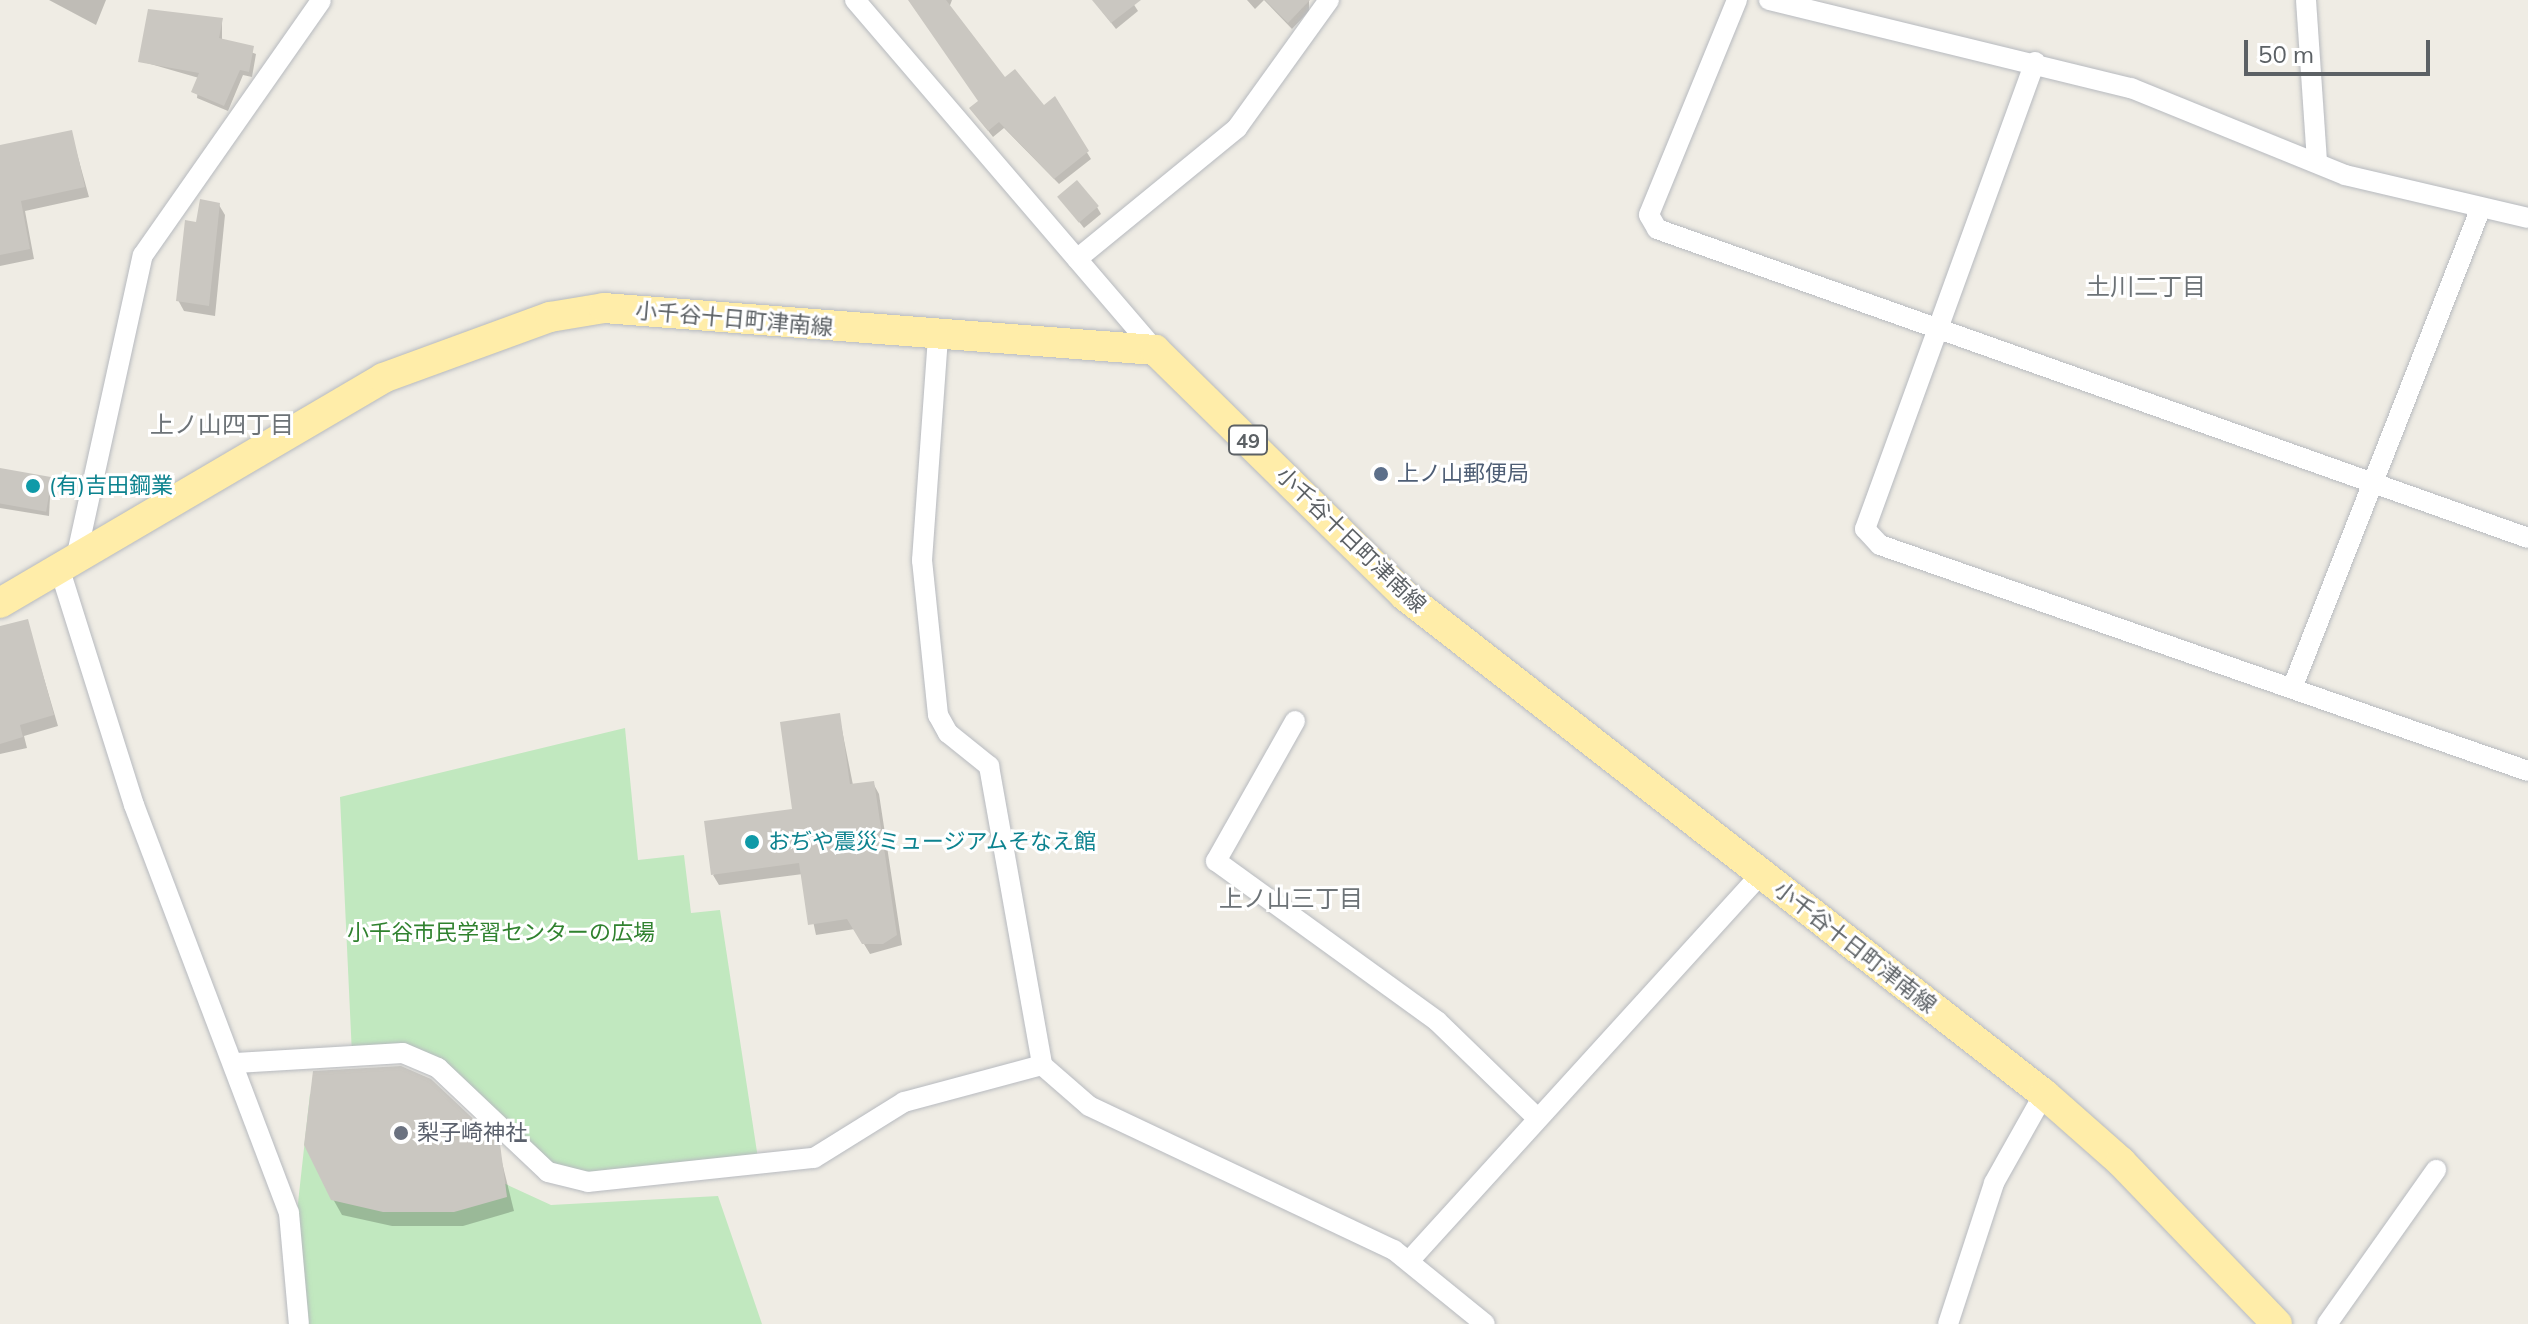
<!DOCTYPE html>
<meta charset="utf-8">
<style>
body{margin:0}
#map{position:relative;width:2528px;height:1324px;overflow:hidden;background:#efece4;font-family:Mulish,"Noto Sans JP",sans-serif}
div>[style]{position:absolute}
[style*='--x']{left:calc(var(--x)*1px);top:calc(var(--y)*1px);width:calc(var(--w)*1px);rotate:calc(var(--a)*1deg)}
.green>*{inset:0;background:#c1e8bf}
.shadow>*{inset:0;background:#0003}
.building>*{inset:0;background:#cac7c1;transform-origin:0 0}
.roads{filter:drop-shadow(0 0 2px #b7babf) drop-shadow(0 0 2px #b7babf)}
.minor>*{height:20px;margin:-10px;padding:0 10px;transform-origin:10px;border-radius:10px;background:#fff}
.primary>*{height:30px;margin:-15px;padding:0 15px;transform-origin:15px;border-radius:15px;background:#ffeda9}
.dots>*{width:22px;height:22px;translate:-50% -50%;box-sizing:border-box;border:4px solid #fff;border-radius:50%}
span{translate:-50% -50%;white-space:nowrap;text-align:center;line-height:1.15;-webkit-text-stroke:6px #fff;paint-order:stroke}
.shield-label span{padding:2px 6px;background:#fff;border:2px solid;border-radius:6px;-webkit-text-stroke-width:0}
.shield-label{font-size:20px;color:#5c6165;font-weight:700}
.street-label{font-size:22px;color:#5c6165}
.service-label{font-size:22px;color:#4e5e75}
.left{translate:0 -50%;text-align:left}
.culture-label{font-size:22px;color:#0d838f}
.park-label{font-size:22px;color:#30822f}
.worship-label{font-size:22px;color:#5b616d}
.neighbourhood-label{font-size:24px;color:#6d7377}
.scale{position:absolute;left:2244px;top:40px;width:186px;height:36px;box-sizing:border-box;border:4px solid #5c6165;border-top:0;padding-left:10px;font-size:24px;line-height:28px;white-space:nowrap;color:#5c6165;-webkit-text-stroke:6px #fff;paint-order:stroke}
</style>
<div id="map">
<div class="green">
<div style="clip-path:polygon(625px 728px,638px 860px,684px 855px,691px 913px,720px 910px,759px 1165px,573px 1178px,404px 1053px,352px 1055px,340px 797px)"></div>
<div style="clip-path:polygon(310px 1094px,551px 1205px,718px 1196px,762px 1324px,305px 1324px,296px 1221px)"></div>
</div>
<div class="shadow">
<div style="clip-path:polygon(49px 0,106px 0,96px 25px)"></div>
<div style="clip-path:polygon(909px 0,952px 0,949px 8px,1004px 80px,1043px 108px,1054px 99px,1091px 159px,1059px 184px,1004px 128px,993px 137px,976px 115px,980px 102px)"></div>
<div style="clip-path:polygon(1093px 0,1131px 0,1138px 11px,1116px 29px)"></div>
<div style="clip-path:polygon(1247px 0,1309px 0,1309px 11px,1292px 29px,1264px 0,1255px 9px)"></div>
<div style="clip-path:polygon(222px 20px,222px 41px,256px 54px,252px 77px,243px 75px,228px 111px,197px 98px,199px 78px,140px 61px)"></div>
<div style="clip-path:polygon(71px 132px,89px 197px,25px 211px,34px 259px,0 266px,0 148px)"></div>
<div style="clip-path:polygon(1064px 203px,1097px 207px,1101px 214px,1084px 228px)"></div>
<div style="clip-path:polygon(219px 205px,225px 215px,215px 316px,184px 311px,178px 300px,198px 224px)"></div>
<div style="clip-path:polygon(0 474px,51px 479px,49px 516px,0 508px)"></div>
<div style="clip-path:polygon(27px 621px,58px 726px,24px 736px,27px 748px,0 754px,0 628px)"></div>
<div style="clip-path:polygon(839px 715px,853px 785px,873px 783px,879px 794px,902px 945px,870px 954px,855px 929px,816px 935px,803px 874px,719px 885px,713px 875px,795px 811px)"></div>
<div style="clip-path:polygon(498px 1146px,514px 1211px,463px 1226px,392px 1226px,342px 1215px,333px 1199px)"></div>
</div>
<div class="building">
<div style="clip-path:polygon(908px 0,946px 0,1005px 77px,1015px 69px,1044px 105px,1055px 96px,1089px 151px,1054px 179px,999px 122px,988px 131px,969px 108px,978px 101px)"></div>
<div style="clip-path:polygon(1092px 0,1141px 0,1111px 23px)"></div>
<div style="clip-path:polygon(1265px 0,1310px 0,1288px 23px)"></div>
<div style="clip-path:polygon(148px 9px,223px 18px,219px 38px,254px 46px,249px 72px,240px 70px,224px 106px,191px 92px,199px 73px,138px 62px)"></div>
<div style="clip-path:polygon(72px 130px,85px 187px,21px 201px,30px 249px,0 255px,0 145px)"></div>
<div style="left:1077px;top:180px;width:34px;height:26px;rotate:50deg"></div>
<div style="clip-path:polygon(200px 199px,220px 203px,209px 306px,176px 301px,185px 220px,196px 222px)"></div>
<div style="left:0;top:468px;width:53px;height:35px;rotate:10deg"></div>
<div style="clip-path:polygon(28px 619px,54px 715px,20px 725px,23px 737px,0 744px,0 626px)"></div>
<div style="clip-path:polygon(840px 713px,850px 784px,874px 781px,897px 935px,883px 944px,862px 944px,847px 919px,808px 925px,799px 863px,711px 875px,704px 821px,792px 809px,780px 722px)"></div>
<div style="clip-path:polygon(401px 1066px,431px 1079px,500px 1144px,507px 1197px,454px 1212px,383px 1212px,331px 1200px,304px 1145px,313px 1071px)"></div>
</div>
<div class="roads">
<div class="minor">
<div style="--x:855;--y:0;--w:461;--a:49.4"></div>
<div style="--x:1737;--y:0;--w:232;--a:112.3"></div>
<div style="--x:1649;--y:215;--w:16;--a:60"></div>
<div style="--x:1657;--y:229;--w:924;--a:19.53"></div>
<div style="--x:1769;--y:0;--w:373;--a:13.7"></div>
<div style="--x:2131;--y:88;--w:231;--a:22.1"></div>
<div style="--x:2345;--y:175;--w:188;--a:13.2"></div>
<div style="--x:2306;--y:0;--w:163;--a:86.1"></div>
<div style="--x:2035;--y:62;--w:497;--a:110"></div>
<div style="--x:1865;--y:529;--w:22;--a:47"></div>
<div style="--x:1880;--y:545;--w:686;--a:19.23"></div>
<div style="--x:1077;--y:259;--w:207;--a:-39.3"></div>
<div style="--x:1237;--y:128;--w:158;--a:-54.3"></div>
<div style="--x:938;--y:337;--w:224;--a:94.1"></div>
<div style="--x:922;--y:560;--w:156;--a:84.1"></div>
<div style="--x:938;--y:715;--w:21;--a:61"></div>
<div style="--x:948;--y:733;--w:53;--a:38.8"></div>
<div style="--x:989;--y:766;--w:304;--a:79.9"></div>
<div style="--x:1042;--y:1065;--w:62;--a:41.1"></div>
<div style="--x:1089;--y:1106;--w:337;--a:25.3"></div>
<div style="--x:1394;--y:1250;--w:117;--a:39.1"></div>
<div style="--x:77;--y:554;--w:306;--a:-77.6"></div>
<div style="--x:143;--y:255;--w:310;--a:-55"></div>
<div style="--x:58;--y:564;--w:253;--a:72.5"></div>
<div style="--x:134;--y:805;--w:436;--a:69.2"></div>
<div style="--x:289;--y:1213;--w:111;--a:84.9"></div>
<div style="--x:2293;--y:686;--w:511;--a:-68.55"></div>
<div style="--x:1295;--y:721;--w:161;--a:119.4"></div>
<div style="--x:1216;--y:861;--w:273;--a:35.9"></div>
<div style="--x:1437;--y:1021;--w:138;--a:44.1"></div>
<div style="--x:236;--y:1063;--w:167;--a:-3.4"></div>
<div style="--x:403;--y:1053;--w:38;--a:23"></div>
<div style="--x:438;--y:1068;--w:151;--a:43.4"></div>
<div style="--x:548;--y:1172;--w:41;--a:14"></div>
<div style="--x:588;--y:1182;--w:227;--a:-6.1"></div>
<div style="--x:814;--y:1158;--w:106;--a:-31.9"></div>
<div style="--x:904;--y:1102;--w:143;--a:-15"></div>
<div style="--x:1409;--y:1261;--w:523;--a:-47.71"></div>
<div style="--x:1948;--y:1324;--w:148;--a:-71.9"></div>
<div style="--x:1994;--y:1183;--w:102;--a:-60.7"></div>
<div style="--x:2327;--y:1324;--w:189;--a:-54.7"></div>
</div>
<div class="primary">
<div style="--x:0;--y:603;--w:444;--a:-30.4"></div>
<div style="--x:383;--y:378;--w:178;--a:-20.1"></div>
<div style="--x:550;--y:317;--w:55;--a:-9.5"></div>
<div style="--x:604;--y:308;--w:553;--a:4.36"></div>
<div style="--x:1155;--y:350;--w:349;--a:44.5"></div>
<div style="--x:1404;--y:595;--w:812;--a:37.94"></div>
<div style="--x:2044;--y:1094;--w:103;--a:41.4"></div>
<div style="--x:2121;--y:1162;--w:225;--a:46.1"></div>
</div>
</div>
<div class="dots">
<div style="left:1381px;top:474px;background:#5c6f8a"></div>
<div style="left:33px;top:486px;background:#0f9aa8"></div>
<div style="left:752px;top:842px;background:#0f9aa8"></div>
<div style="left:401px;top:1133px;background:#6b7280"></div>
</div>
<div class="shield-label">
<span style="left:1248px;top:440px">49</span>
</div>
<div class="street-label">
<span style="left:734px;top:319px;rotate:5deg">小千谷十日町津南線</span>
<span style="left:1351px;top:540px;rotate:44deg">小千谷十日町津南線</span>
<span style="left:1855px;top:947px;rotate:38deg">小千谷十日町津南線</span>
</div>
<div class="service-label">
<span class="left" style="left:1397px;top:474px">上ノ山郵便局</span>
</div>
<div class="culture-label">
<span class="left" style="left:49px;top:486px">(有)吉田鋼業</span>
<span class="left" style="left:768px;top:842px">おぢや震災ミュージアムそなえ館</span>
</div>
<div class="park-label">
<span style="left:501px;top:933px">小千谷市民学習センターの広場</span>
</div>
<div class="worship-label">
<span class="left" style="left:417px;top:1133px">梨子崎神社</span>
</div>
<div class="neighbourhood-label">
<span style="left:2146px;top:287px">土川二丁目</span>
<span style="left:222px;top:425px">上ノ山四丁目</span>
<span style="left:1291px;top:899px">上ノ山三丁目</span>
</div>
<div class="scale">50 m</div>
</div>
